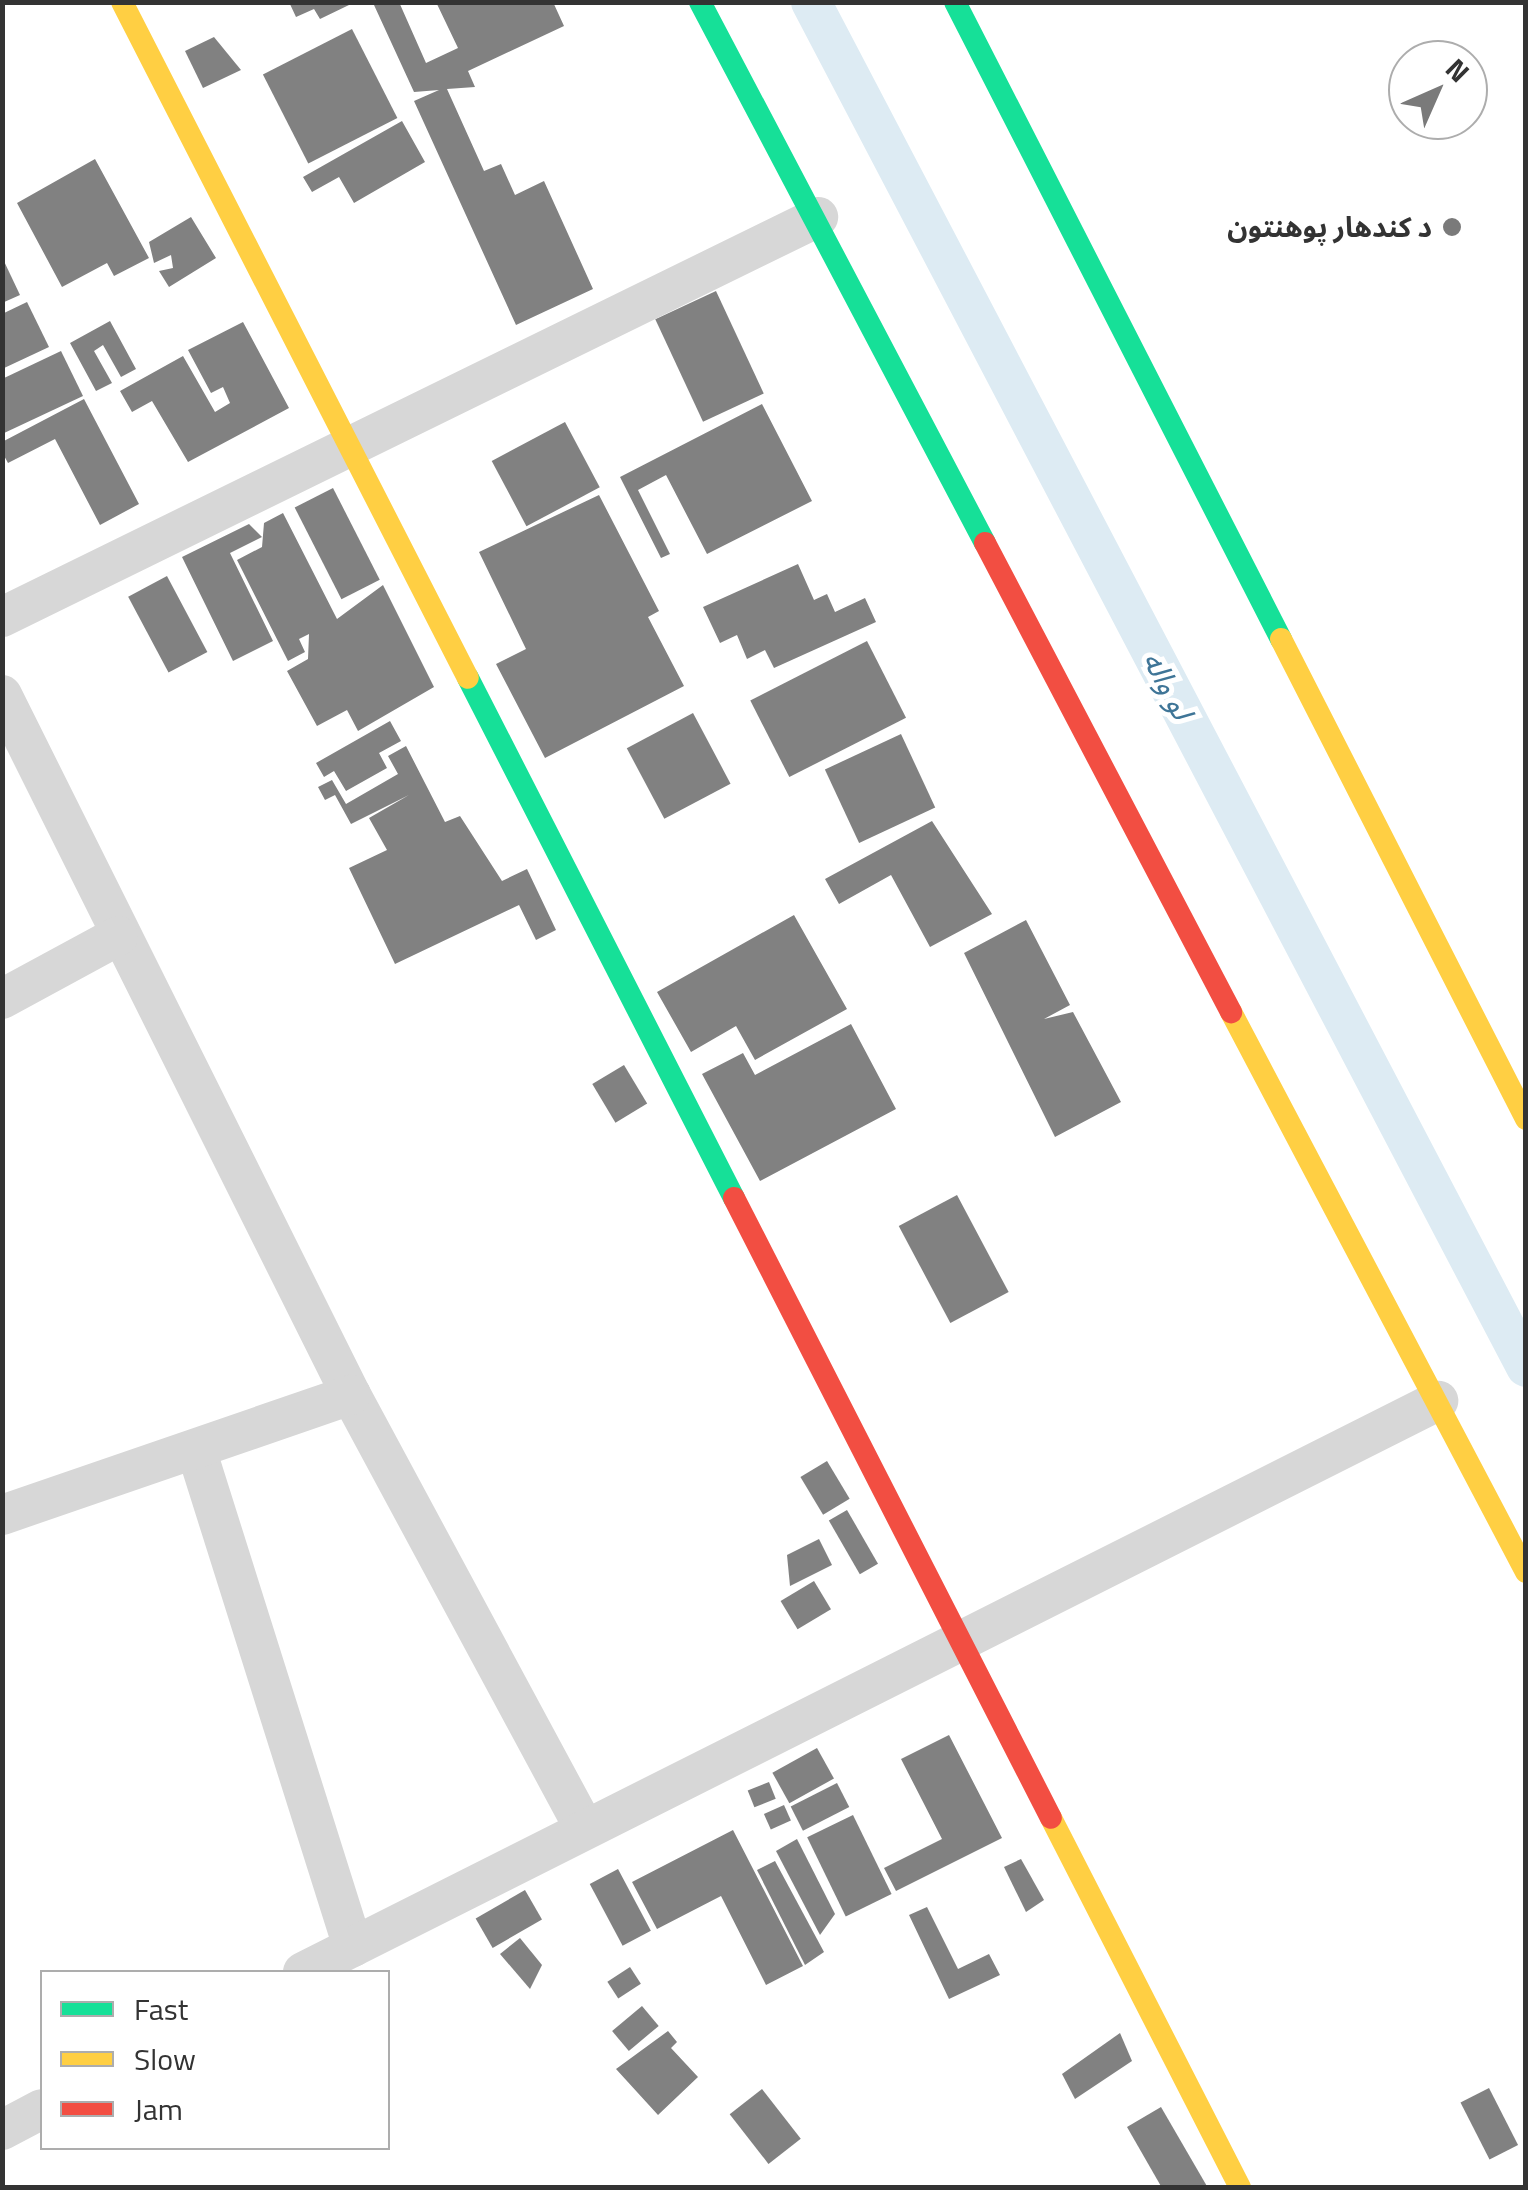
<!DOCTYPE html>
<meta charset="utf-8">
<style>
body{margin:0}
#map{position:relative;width:1528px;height:2190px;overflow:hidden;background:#fff;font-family:"Titillium Web","Noto Sans Arabic",sans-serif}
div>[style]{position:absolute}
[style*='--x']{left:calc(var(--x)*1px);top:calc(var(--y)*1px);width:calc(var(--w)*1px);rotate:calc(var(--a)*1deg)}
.canal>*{height:40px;margin:-20px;padding:0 20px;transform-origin:20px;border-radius:20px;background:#ddebf3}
.building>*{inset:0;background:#818181;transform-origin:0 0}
.street>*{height:40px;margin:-20px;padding:0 20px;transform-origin:20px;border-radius:20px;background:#d7d7d7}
.fast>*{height:22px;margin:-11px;padding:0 11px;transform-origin:11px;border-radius:11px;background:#16e098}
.slow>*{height:22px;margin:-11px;padding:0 11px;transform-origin:11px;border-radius:11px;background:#ffcf43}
.jam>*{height:22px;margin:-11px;padding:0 11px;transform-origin:11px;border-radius:11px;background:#f24e42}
.dots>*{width:28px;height:28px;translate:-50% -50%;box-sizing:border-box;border:5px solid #fff;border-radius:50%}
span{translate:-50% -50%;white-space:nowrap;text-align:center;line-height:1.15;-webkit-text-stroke:10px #fff;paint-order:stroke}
.poi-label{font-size:28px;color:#333;font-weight:700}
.right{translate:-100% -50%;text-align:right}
.water-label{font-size:30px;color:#3f7597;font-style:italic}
.frame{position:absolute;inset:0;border:5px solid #333;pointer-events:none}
.legend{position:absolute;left:40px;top:1970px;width:350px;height:180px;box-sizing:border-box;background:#fff;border:2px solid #adadad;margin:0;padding:12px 18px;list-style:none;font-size:30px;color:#333}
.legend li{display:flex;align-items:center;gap:20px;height:50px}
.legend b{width:50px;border:2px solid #adadad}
.north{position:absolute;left:1388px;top:40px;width:100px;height:100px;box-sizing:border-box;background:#fff;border:2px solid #adadad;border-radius:50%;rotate:45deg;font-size:28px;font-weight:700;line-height:40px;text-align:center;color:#333}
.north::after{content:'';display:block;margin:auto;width:35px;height:45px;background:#7a7a7a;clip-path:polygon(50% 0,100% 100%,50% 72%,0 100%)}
</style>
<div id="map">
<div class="canal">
<div style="--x:811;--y:2;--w:1541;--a:62.35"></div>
</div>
<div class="building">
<div style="clip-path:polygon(289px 2px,347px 2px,349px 5px,320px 19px,314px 9px,296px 17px)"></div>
<div style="clip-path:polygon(399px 2px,426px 63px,458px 48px,436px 2px,553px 2px,564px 26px,468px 71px,475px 87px,447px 89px,484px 171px,501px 164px,515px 195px,544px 181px,593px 289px,516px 325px,414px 101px,439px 90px,414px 92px,374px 5px)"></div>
<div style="left:352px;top:29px;width:100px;height:100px;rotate:63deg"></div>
<div style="clip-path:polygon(214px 37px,241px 70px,203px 88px,185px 51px)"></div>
<div style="clip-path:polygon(402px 121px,425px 162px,354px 203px,339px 177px,312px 192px,303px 177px)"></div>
<div style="clip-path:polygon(95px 159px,149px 258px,114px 276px,107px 263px,62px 287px,17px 203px)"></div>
<div style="clip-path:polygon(191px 217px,216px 258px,169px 287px,159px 271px,173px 268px,171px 255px,154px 263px,149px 242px)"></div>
<div style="clip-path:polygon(2px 257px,20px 295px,2px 303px)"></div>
<div style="left:716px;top:291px;width:113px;height:67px;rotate:65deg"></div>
<div style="clip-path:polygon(27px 302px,49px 347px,2px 369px,2px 314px)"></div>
<div style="clip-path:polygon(110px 321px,136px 369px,121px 377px,103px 345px,94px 351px,112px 383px,96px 391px,70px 343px)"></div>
<div style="clip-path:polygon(243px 322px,289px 408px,188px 462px,152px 401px,132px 412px,120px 391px,183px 356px,215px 412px,230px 403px,223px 387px,211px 393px,188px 350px)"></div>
<div style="clip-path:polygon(61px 351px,83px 396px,2px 434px,2px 379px)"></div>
<div style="clip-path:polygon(84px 399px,139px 504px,100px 525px,55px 439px,8px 463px,2px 452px,2px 442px)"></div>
<div style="clip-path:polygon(762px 404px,812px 501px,707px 554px,666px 475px,638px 490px,670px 554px,661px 558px,620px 477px)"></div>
<div style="left:565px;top:422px;width:74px;height:83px;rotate:62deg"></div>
<div style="left:333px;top:488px;width:103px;height:43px;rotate:63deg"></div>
<div style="clip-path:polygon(599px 495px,659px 611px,648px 617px,684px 686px,545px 758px,496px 664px,526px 649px,479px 552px)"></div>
<div style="clip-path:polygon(283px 513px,337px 619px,383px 585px,434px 687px,358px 731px,347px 710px,317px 726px,287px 671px,308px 659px,309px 634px,299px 639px,305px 652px,288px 661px,237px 560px,262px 547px,264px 523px)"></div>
<div style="clip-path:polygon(249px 524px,262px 537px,230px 553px,273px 641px,233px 661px,182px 557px)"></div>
<div style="clip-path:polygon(798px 564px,814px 600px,827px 594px,835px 612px,865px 598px,876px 622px,774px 668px,765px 650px,747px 659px,737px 635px,720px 643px,703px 607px)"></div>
<div style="left:167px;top:576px;width:86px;height:44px;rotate:62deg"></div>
<div style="left:867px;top:641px;width:86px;height:131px;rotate:63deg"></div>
<div style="left:693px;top:713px;width:80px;height:75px;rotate:62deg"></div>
<div style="clip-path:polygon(390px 721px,401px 741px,379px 753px,387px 768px,346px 791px,334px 771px,324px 777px,316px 763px)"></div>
<div style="left:901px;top:734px;width:81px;height:84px;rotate:65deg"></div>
<div style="clip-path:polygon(406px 746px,445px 822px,460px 816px,502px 881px,527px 869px,556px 930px,536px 940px,519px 905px,395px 964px,349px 868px,387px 850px,369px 818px,409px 795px,351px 824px,335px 795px,325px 800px,318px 787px,332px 780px,346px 804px,398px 774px,388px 756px)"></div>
<div style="clip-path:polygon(932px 821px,992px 914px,930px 947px,891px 875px,839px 904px,825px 879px)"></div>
<div style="clip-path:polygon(794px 915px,847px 1009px,755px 1060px,736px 1026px,691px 1052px,657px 992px)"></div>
<div style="clip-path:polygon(1026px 920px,1070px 1005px,1044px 1019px,1073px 1012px,1121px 1102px,1055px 1137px,964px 953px)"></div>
<div style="clip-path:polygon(851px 1024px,896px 1109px,760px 1181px,702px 1074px,743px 1053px,755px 1075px)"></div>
<div style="left:624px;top:1065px;width:45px;height:37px;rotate:59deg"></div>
<div style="left:957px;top:1195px;width:110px;height:66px;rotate:62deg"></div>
<div style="left:827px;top:1461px;width:44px;height:31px;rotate:59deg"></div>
<div style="left:847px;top:1510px;width:62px;height:21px;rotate:60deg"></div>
<div style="clip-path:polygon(819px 1539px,832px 1565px,790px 1586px,787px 1555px)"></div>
<div style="left:814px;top:1581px;width:33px;height:39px;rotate:59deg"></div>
<div style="clip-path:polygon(949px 1735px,1002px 1838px,896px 1891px,884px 1868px,942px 1839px,901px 1759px)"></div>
<div style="left:817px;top:1748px;width:35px;height:51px;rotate:61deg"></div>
<div style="left:769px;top:1782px;width:18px;height:23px;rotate:68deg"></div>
<div style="left:837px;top:1783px;width:27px;height:52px;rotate:63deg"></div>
<div style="left:784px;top:1805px;width:17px;height:22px;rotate:66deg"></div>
<div style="left:853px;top:1815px;width:88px;height:51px;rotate:64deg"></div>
<div style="clip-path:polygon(733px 1830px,803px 1966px,766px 1985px,721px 1896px,657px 1929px,632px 1882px)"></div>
<div style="clip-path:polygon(797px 1839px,835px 1914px,820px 1935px,776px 1851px)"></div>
<div style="clip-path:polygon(1021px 1859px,1044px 1900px,1026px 1912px,1004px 1867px)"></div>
<div style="clip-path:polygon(775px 1861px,824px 1952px,805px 1965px,757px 1870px)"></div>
<div style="left:618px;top:1869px;width:70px;height:32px;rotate:62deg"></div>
<div style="left:525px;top:1890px;width:34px;height:57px;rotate:60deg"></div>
<div style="clip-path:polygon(927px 1907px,958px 1969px,989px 1954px,1000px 1975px,949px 1999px,909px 1915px)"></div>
<div style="clip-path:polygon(520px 1938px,542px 1965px,530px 1989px,500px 1954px)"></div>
<div style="left:630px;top:1967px;width:20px;height:27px;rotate:57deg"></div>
<div style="left:642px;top:2006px;width:26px;height:39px;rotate:50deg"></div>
<div style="clip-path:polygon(668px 2031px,677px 2042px,671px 2048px,698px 2077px,658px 2115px,616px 2069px)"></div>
<div style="clip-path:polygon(1120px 2033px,1132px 2061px,1075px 2099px,1062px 2074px)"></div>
<div style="left:1489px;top:2088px;width:64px;height:32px;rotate:63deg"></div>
<div style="left:762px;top:2089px;width:63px;height:41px;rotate:52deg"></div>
<div style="clip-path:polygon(1161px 2107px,1208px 2188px,1162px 2188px,1127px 2127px)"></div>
</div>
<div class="street">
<div style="--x:2;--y:617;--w:909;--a:-26.11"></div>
<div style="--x:2;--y:695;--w:782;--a:63.5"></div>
<div style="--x:351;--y:1395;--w:489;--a:61.7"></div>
<div style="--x:2;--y:999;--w:132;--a:-28.5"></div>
<div style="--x:196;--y:1449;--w:522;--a:72.5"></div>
<div style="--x:2;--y:1515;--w:369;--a:-19"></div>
<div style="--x:303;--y:1972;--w:1271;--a:-26.71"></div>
<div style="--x:2;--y:2130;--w:45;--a:-27.7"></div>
</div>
<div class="fast">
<div style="--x:700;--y:2;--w:611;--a:62.22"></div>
<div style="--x:955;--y:2;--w:716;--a:62.9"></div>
<div style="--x:468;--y:678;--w:584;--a:62.91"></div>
</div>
<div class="slow">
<div style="--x:122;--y:2;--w:759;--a:62.9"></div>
<div style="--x:1281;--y:639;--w:539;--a:62.96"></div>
<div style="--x:1231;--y:1012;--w:633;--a:62.22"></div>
<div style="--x:1051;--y:1818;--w:415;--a:62.9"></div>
</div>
<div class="jam">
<div style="--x:985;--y:543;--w:530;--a:62.32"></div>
<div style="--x:734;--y:1198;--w:696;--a:62.92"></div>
</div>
<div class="dots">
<div style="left:1452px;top:227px;background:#7a7a7a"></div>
</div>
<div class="poi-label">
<span class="right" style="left:1432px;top:227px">د کندهار پوهنتون</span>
</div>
<div class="water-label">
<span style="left:1168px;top:685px;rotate:62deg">لو واله</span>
</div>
<div class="frame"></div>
<ul class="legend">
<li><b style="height:12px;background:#16e098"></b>Fast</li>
<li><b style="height:12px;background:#ffcf43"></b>Slow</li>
<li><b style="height:12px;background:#f24e42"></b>Jam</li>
</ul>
<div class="north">N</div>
</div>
